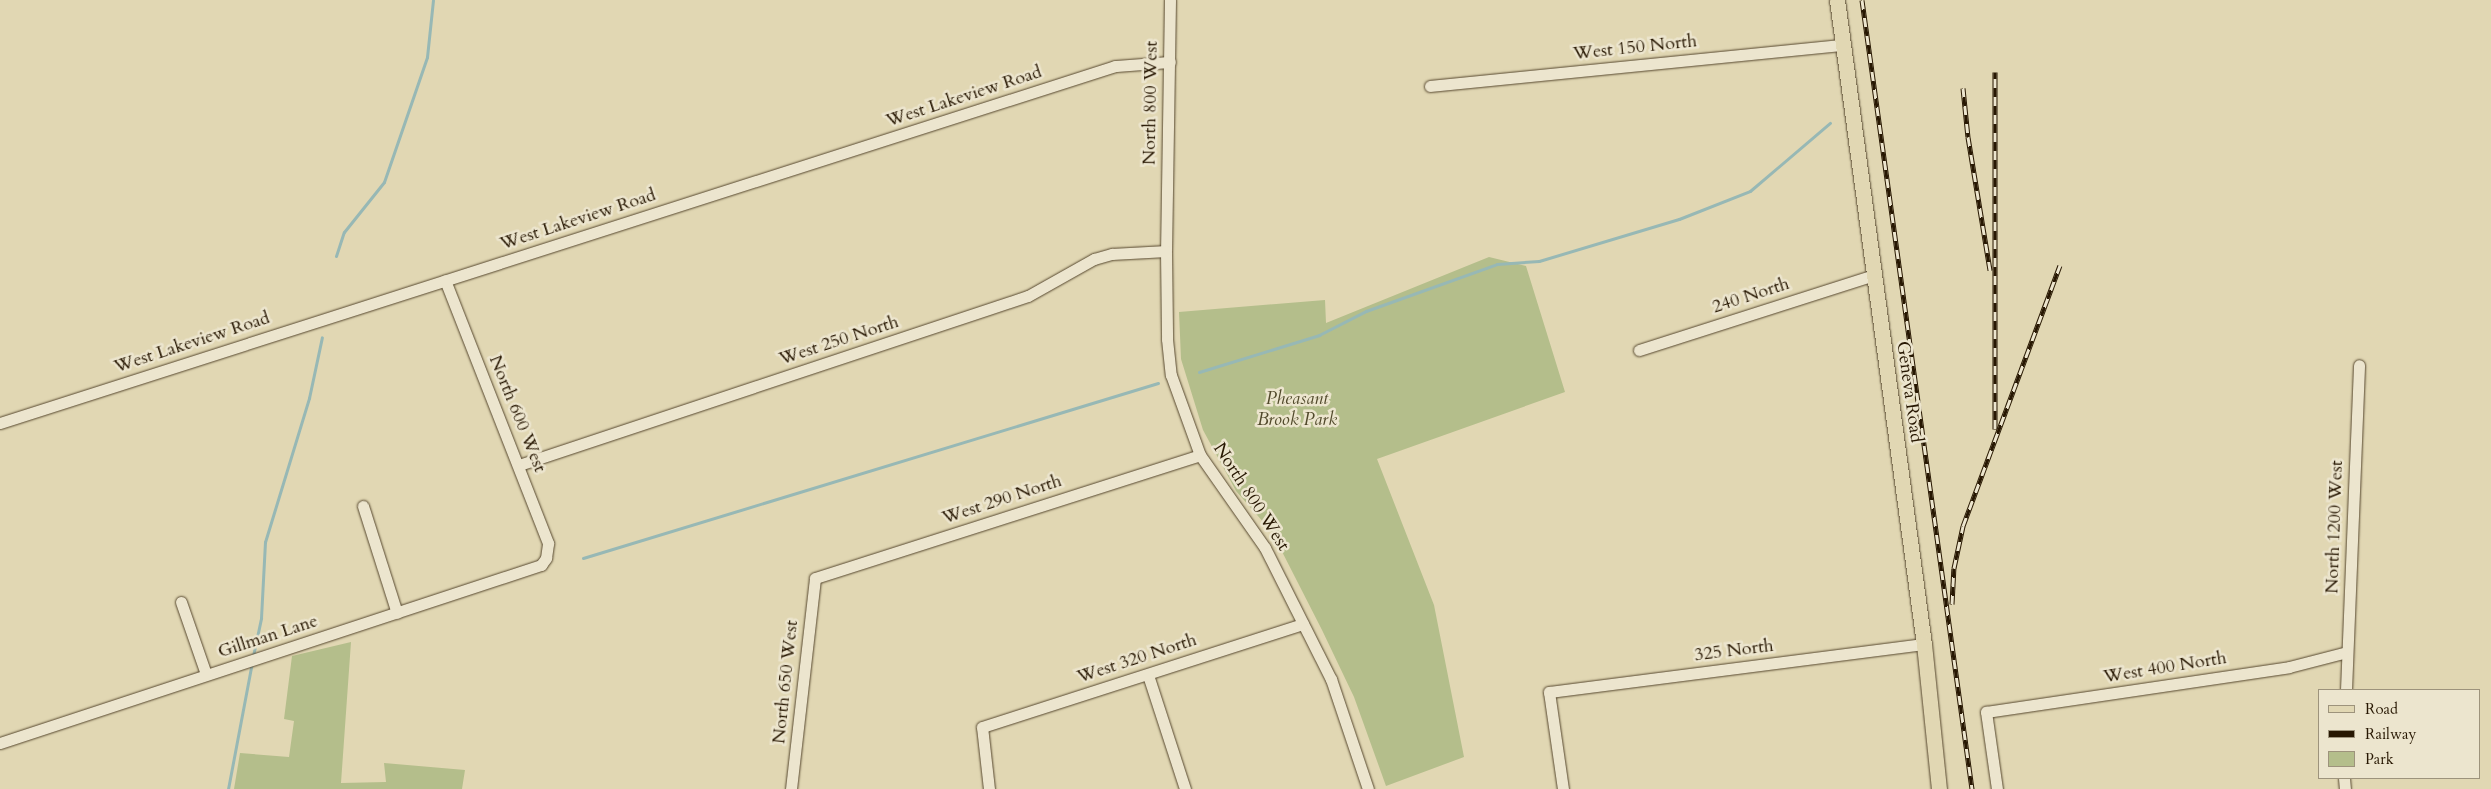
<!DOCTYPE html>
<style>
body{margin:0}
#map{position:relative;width:2491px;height:789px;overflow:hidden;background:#e1d7b3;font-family:Cardo,serif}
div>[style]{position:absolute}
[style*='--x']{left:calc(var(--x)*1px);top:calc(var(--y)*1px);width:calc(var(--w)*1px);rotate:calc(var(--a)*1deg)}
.green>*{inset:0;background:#b4be8b}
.stream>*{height:3px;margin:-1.5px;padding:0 1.5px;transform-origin:1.5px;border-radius:1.5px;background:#97b8b5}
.roads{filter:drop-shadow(0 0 1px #56472e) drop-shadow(0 0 1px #56472e)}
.minor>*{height:11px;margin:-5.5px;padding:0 5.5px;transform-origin:5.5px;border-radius:5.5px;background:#ece5ce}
.major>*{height:15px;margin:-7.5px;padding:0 7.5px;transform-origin:7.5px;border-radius:7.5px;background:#e1d7b3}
.rail>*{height:5px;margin-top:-2.5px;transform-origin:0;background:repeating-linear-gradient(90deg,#ece5ce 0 9px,#271702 0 18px);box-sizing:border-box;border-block:1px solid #271702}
span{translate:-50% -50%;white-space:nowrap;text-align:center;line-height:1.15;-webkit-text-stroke:5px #ece5ce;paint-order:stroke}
.street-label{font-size:18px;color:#271702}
.park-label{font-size:18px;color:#51492b;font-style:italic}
.legend{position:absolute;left:2318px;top:689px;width:162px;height:90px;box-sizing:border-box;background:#ece5ce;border:1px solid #9d937c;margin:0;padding:6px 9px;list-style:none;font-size:15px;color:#271702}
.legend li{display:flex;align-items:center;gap:10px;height:25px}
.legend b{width:25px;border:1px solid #9d937c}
</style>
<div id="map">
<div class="green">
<div style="clip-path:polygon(1489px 257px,1526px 266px,1565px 392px,1377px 459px,1434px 605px,1464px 757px,1386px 786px,1354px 697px,1322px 630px,1272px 532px,1236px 491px,1203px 430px,1181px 359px,1179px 312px,1325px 300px,1326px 323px)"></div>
<div style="clip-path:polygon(351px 642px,341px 783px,386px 782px,384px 763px,465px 770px,462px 789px,234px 789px,240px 753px,289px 757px,294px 721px,284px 719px,292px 656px)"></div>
</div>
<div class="stream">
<div style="--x:336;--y:256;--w:25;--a:-72"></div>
<div style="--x:344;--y:232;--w:64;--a:-51.3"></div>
<div style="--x:384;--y:182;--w:132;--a:-71"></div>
<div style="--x:427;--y:57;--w:57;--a:-84"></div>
<div style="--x:1199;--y:372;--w:126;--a:-17.1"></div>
<div style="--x:1319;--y:335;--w:53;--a:-27.1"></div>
<div style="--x:1366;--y:311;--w:139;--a:-19.7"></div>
<div style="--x:1497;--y:264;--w:42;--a:-4.1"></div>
<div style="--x:1539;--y:261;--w:146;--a:-16.7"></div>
<div style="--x:1679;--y:219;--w:76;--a:-21.5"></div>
<div style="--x:1750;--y:191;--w:105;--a:-40.4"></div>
<div style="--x:583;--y:558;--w:601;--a:-16.93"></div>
<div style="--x:253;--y:656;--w:39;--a:-78"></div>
<div style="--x:261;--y:618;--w:76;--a:-87"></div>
<div style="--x:265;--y:542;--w:151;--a:-73"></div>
<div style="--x:309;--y:398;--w:62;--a:-78"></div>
<div style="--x:228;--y:789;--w:129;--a:-79.3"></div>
</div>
<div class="roads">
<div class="minor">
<div style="--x:1170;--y:0;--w:251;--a:90.9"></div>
<div style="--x:1166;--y:251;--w:88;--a:89.3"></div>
<div style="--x:1167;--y:339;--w:36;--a:84"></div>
<div style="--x:1171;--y:375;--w:85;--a:70.1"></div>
<div style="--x:1200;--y:455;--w:113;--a:55"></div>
<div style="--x:1265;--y:548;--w:147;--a:63.3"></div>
<div style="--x:1331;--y:679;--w:116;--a:71.4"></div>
<div style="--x:1430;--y:86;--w:415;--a:-5.7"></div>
<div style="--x:1639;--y:350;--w:247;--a:-17.7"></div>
<div style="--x:0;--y:423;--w:1171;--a:-17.75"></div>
<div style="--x:1115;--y:66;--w:55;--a:-4.2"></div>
<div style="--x:519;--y:465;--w:536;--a:-18.37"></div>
<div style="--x:1028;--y:296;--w:76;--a:-29.3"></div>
<div style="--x:1094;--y:259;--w:19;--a:-16"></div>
<div style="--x:1112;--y:254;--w:54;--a:-3.2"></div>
<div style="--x:363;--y:506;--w:112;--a:72.4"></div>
<div style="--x:181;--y:602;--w:76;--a:70.9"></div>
<div style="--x:1148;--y:675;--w:120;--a:72"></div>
<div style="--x:2346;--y:690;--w:325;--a:-87.7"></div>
<div style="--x:0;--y:743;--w:570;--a:-18.21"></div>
<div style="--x:541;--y:565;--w:9;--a:-54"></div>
<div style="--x:546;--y:558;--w:15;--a:-82"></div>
<div style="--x:548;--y:543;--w:282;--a:-111.4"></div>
<div style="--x:2344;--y:778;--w:11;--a:85"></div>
<div style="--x:791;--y:789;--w:212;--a:-83.5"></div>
<div style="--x:815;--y:578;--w:404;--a:-17.7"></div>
<div style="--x:989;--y:789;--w:62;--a:-96.4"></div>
<div style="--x:982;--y:727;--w:337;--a:-17.8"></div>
<div style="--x:1563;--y:789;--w:98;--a:-98.2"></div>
<div style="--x:1549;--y:692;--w:378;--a:-7.3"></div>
<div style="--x:1997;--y:789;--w:78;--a:-98.1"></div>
<div style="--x:1986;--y:712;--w:306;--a:-8.4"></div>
<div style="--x:2289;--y:667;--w:60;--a:-14.5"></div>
</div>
<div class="major">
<div style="--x:1837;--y:0;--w:650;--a:82.31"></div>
<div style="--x:1924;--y:644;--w:146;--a:84.1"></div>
</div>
</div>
<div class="rail">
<div style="--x:1862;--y:0;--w:797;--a:82.06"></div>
<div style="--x:1963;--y:88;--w:49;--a:84.2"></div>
<div style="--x:1968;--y:137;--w:135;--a:80.6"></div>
<div style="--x:1995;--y:429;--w:357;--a:-90"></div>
<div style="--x:1952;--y:604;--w:36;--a:-87"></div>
<div style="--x:1954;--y:568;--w:43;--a:-77.9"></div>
<div style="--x:1963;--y:526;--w:278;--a:-69.6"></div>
</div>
<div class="street-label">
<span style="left:1635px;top:48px;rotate:-6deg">West 150 North</span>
<span style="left:964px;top:97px;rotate:-18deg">West Lakeview Road</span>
<span style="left:1151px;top:103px;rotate:-89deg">North 800 West</span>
<span style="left:578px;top:220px;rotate:-18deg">West Lakeview Road</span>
<span style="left:1751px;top:296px;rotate:-18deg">240 North</span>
<span style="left:839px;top:341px;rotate:-18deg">West 250 North</span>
<span style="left:192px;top:343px;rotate:-18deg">West Lakeview Road</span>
<span style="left:1909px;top:392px;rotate:82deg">Geneva Road</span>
<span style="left:517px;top:414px;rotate:68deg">North 600 West</span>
<span style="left:1251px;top:497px;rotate:57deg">North 800 West</span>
<span style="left:1002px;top:500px;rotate:-18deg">West 290 North</span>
<span style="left:2335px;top:527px;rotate:-88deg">North 1200 West</span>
<span style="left:268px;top:637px;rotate:-18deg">Gillman Lane</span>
<span style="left:1734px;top:651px;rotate:-7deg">325 North</span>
<span style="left:1137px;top:659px;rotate:-18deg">West 320 North</span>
<span style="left:2165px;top:668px;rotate:-9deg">West 400 North</span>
<span style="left:786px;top:682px;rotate:-84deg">North 650 West</span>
</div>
<div class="park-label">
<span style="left:1297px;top:410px">Pheasant<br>Brook Park</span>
</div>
<ul class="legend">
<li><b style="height:6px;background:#e1d7b3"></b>Road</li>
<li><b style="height:6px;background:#271702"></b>Railway</li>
<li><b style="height:14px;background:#b4be8b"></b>Park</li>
</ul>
</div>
